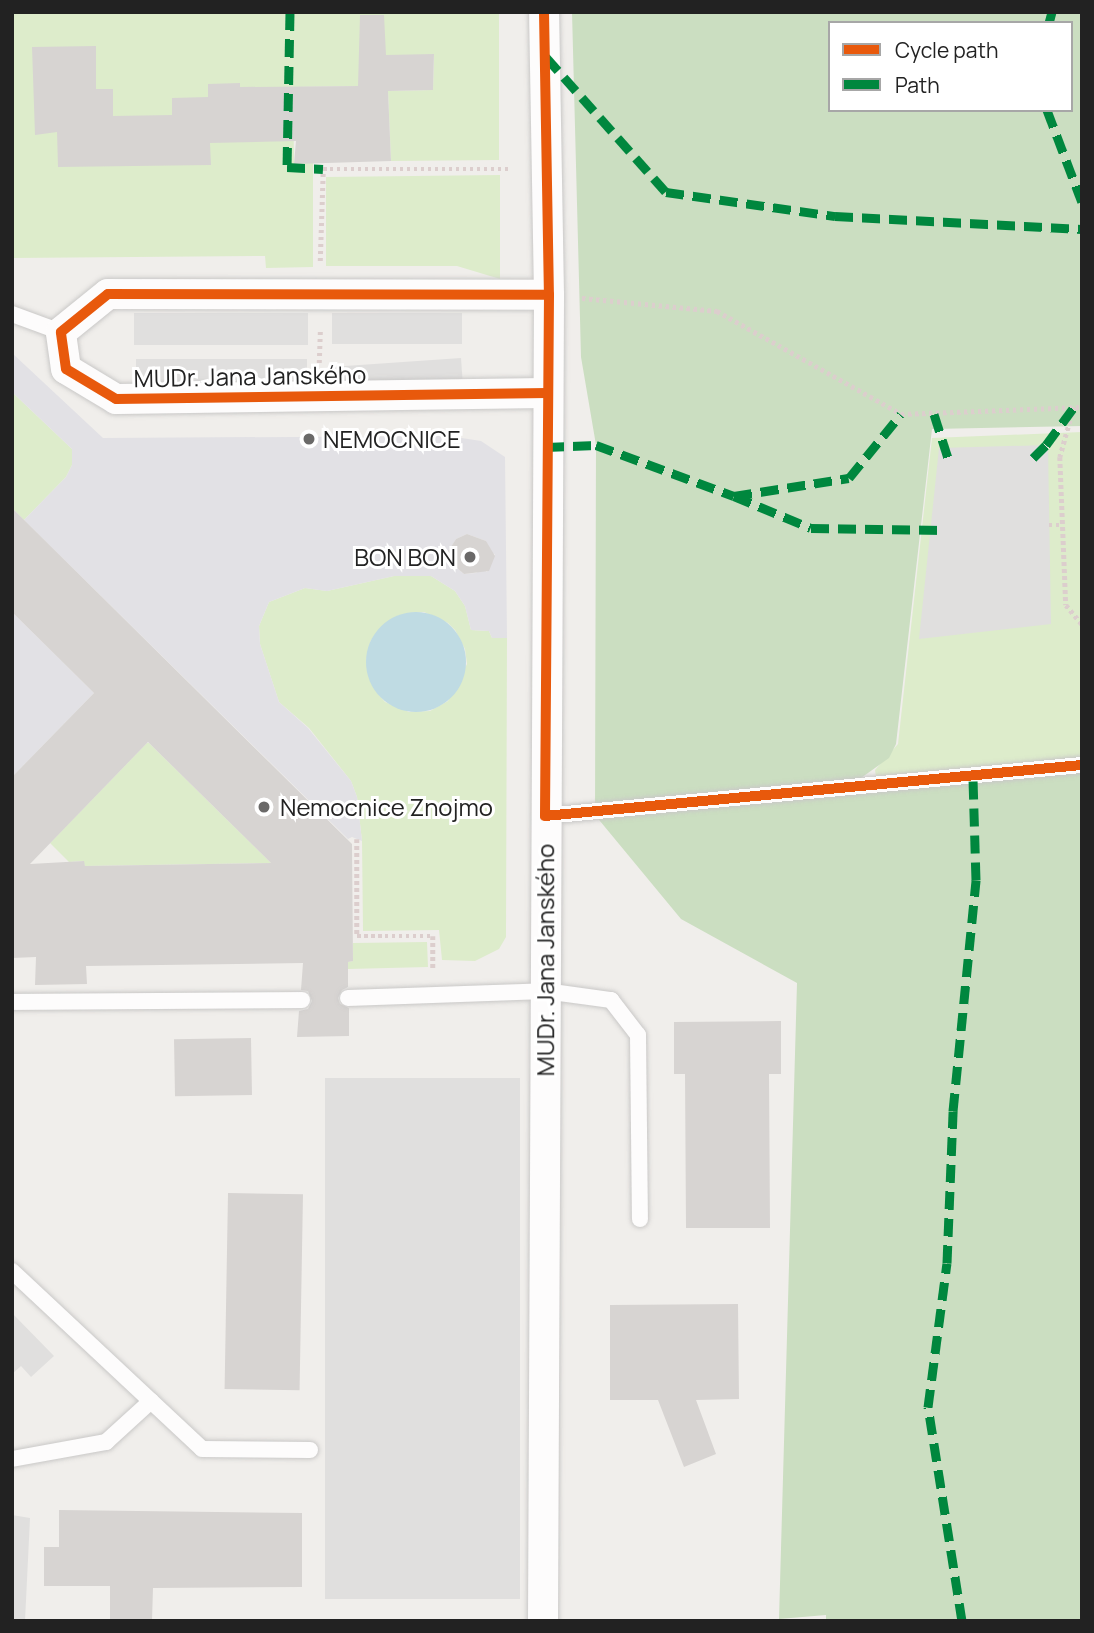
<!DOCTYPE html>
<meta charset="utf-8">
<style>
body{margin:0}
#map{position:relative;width:1094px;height:1633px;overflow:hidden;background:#f0eeeb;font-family:Manrope,sans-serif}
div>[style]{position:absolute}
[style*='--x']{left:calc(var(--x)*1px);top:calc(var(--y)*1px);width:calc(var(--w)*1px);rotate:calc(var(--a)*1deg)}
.grass>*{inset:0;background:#ddeccb}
.forest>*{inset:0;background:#cbdec1}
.parking>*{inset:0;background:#e0dfde;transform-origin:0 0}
.plaza>*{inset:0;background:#e2e1e5}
.water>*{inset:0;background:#bfdbe3}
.round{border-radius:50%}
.building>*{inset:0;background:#d7d4d2;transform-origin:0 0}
.path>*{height:4.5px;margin-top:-2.25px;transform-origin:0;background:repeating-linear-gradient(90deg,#dccecd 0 3.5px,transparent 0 7px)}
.roads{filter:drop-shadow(0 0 2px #c9c8c7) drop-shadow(0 0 2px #c9c8c7)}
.service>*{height:16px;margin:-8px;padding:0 8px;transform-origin:8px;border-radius:8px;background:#fdfcfc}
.minor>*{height:30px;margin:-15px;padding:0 15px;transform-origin:15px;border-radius:15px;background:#fdfcfc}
.quiet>*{height:9px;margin-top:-4.5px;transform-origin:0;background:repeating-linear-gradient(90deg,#00873e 0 18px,transparent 0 27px)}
.cycleway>*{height:10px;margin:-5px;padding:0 5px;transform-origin:5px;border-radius:5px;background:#e8590c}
.dots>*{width:19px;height:19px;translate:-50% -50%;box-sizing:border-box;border:4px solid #fff;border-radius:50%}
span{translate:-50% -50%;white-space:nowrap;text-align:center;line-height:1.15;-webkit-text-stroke:6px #fff;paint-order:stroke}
.street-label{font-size:24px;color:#222}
.poi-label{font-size:24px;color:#222}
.left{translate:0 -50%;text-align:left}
.right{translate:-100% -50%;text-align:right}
.frame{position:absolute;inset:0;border:14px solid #222;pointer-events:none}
.legend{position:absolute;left:828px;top:21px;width:245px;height:91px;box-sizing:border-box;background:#fff;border:2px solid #a7a7a7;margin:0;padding:9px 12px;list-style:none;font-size:21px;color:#222}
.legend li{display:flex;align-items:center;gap:14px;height:35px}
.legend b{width:35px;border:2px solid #a7a7a7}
</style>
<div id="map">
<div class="grass">
<div style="clip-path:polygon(12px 12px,499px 12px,499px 160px,391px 161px,388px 91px,433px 90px,434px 55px,358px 86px,293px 87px,294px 163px,313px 161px,313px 267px,266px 268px,265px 256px,12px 258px)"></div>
<div style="clip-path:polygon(500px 175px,500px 279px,457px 266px,326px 266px,326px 177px)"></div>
<div style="clip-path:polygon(12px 392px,72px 449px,72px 465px,66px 477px,24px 520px,12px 508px)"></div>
<div style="clip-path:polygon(1082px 432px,1082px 758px,876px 776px,875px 770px,898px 744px,932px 438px)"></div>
<div style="clip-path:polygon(evenodd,394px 576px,431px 576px,455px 591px,465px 606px,471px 630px,489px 631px,492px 638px,507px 638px,506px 937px,499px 949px,475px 961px,442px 960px,439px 930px,363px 931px,362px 841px,357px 797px,351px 781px,309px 728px,279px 702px,260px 644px,259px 626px,269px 602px,305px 588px,327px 591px,394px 576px,424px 612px,448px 623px,455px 630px,465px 649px,467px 664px,448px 701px,430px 711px,409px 712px,385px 702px,378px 694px,366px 660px,371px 640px,408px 613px,424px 612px)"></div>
<div style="clip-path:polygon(147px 743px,149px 743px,271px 863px,85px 866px,83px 861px,69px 862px,50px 843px)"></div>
<div style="clip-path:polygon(427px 942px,428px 967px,348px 969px,348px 962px,353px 961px,353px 943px)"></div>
</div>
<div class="forest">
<div style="clip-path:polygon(evenodd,572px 12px,1082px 12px,1082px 426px,932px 429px,896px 744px,889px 758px,861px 778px,1082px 759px,1082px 1621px,826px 1621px,826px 1615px,779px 1619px,797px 983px,681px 919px,595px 815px,596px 445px,581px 357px,572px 12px,830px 23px,1071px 23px,1071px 110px,830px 110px,830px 23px)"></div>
</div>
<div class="parking">
<div style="left:308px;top:313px;width:32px;height:174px;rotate:90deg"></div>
<div style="left:462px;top:313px;width:31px;height:130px;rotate:90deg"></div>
<div style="left:461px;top:358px;width:27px;height:127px;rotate:86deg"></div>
<div style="left:136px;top:359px;width:171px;height:28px"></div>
<div style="clip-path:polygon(1048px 445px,1051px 624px,919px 639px,939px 448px)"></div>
<div style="left:325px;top:1078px;width:195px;height:521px"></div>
<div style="clip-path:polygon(12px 1313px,54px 1356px,31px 1377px,21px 1366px,12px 1374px)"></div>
<div style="clip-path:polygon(12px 1515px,30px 1518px,25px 1621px,12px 1621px)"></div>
</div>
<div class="plaza">
<div style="clip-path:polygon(evenodd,12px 353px,103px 438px,449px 436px,481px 441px,505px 457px,507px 638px,492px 638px,489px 631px,471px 630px,465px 606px,455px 591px,431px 576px,394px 576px,327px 591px,305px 588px,269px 602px,259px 626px,260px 644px,279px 702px,308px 728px,351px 781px,357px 797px,362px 841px,352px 837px,348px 839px,24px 520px,66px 477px,72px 465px,72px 449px,12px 392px,12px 353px,467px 534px,486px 541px,488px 553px,495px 554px,487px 572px,482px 569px,476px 573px,464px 574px,450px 562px,449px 550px,456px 539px,467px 534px)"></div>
<div style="clip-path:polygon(12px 612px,94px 693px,12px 777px)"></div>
</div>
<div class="water">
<div class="round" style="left:366px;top:612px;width:100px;height:100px"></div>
</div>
<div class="building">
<div style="clip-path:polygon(360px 15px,384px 15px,386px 55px,434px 54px,433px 90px,388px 91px,391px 161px,294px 164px,296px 141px,210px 143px,211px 165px,58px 167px,57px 132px,35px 135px,32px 47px,96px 46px,96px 89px,113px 89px,113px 116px,172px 115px,172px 98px,208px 97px,208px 84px,240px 83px,240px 87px,358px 86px)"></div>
<div style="clip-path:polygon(evenodd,12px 508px,352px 844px,353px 961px,348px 962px,348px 987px,342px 990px,338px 998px,340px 1004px,349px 1008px,349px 1036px,297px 1037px,299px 1011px,308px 1009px,312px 1001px,308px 991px,301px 990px,303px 963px,86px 966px,87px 984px,35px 985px,36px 957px,12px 958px,12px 777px,94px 693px,12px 612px,12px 508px,148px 742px,271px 863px,85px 866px,84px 861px,30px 864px,148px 742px)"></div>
<div style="clip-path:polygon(467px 534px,486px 541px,495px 556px,489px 571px,464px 574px,450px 562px,447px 553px,456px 539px)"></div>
<div style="clip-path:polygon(781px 1021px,781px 1074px,769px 1074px,770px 1228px,686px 1228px,685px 1074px,674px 1074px,674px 1022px)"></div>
<div style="left:251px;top:1038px;width:57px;height:77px;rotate:89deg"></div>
<div style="left:228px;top:1193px;width:75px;height:196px;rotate:1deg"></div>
<div style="clip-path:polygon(738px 1304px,739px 1399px,696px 1400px,716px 1454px,684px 1467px,658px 1400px,610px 1400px,610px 1305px)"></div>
<div style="clip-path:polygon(59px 1510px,302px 1513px,302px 1587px,153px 1588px,152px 1621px,110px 1621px,110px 1586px,44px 1586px,44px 1547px,59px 1547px)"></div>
</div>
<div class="path">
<div style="--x:320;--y:261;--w:92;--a:-88.1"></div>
<div style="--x:323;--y:169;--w:189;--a:0"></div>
<div style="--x:582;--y:298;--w:136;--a:5.5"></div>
<div style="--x:717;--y:311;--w:211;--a:29.2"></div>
<div style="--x:901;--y:414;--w:181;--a:-2.2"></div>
<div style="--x:319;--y:363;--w:34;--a:-88"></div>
<div style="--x:1074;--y:407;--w:52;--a:105.6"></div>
<div style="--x:1060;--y:457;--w:148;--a:87.7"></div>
<div style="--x:1066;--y:605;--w:25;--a:50"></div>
<div style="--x:1049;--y:525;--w:14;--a:0"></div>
<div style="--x:357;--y:839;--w:97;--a:90"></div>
<div style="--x:357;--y:936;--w:76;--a:0"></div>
<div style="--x:433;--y:936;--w:33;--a:90"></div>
</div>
<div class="roads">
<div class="service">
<div style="--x:12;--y:314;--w:52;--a:20.2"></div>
<div style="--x:545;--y:816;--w:539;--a:-5.43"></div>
<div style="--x:348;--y:998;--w:197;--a:-2"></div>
<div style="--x:545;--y:991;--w:67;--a:7.8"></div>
<div style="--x:611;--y:1000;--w:44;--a:52.4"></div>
<div style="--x:638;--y:1035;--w:184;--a:89.4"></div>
<div style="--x:12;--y:1002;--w:290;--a:-0.4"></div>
<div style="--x:12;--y:1271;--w:260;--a:43.1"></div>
<div style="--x:202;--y:1449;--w:108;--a:0.5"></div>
<div style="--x:12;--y:1459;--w:96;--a:-10.3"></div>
<div style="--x:106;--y:1442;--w:61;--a:-42.3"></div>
</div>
<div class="minor">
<div style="--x:547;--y:393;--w:431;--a:179.2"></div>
<div style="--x:116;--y:399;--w:58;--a:-149"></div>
<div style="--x:66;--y:369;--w:37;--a:-98"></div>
<div style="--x:61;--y:332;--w:60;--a:-39"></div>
<div style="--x:108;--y:294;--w:441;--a:0.1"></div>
<div style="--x:543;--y:1621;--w:1326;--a:-89.74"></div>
<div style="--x:549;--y:295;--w:283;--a:-91"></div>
</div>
</div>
<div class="quiet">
<div style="--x:290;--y:12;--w:155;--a:91.1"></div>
<div style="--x:287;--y:167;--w:36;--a:3"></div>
<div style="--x:1049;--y:23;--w:11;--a:-75"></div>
<div style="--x:546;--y:57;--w:181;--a:48.4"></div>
<div style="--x:666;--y:192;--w:171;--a:8.1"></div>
<div style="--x:835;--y:216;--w:247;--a:3"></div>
<div style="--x:1047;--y:110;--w:98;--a:69.2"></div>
<div style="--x:934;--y:414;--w:52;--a:72.3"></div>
<div style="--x:546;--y:447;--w:50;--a:-2.3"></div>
<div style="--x:596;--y:445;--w:147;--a:20.3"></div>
<div style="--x:734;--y:496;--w:116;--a:-8.9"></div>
<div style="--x:849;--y:478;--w:82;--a:-50.9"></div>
<div style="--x:1033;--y:458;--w:18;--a:-45"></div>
<div style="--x:1046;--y:445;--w:47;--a:-53.6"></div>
<div style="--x:734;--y:496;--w:83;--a:22.6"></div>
<div style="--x:811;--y:528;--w:133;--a:0.9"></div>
<div style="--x:962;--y:1621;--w:217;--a:-99"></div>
<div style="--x:928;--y:1407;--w:145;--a:-82.5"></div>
<div style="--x:947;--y:1263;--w:152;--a:-87.7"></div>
<div style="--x:953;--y:1111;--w:232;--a:-84.3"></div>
<div style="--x:976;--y:880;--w:104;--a:-91.7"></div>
</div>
<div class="cycleway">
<div style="--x:544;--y:12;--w:283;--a:89"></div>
<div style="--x:549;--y:295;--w:521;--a:90.44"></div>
<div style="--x:545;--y:816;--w:539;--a:-5.43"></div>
<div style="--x:547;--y:393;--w:431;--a:179.2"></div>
<div style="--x:116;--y:399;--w:58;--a:-149"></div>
<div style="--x:66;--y:369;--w:37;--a:-98"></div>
<div style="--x:61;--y:332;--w:60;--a:-39"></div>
<div style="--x:108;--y:294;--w:441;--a:0.1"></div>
</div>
<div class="dots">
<div style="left:309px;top:439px;background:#6a6968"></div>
<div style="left:470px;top:557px;background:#6a6968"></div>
<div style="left:264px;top:807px;background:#6a6968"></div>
</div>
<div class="street-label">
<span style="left:250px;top:376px;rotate:-1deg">MUDr. Jana Janského</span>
<span style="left:545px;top:960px;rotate:-90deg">MUDr. Jana Janského</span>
</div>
<div class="poi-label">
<span class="left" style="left:323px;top:439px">NEMOCNICE</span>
<span class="right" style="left:456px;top:557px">BON BON</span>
<span class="left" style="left:280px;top:807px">Nemocnice Znojmo</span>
</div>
<div class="frame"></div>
<ul class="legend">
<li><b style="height:9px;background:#e8590c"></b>Cycle path</li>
<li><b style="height:9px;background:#00873e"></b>Path</li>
</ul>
</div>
